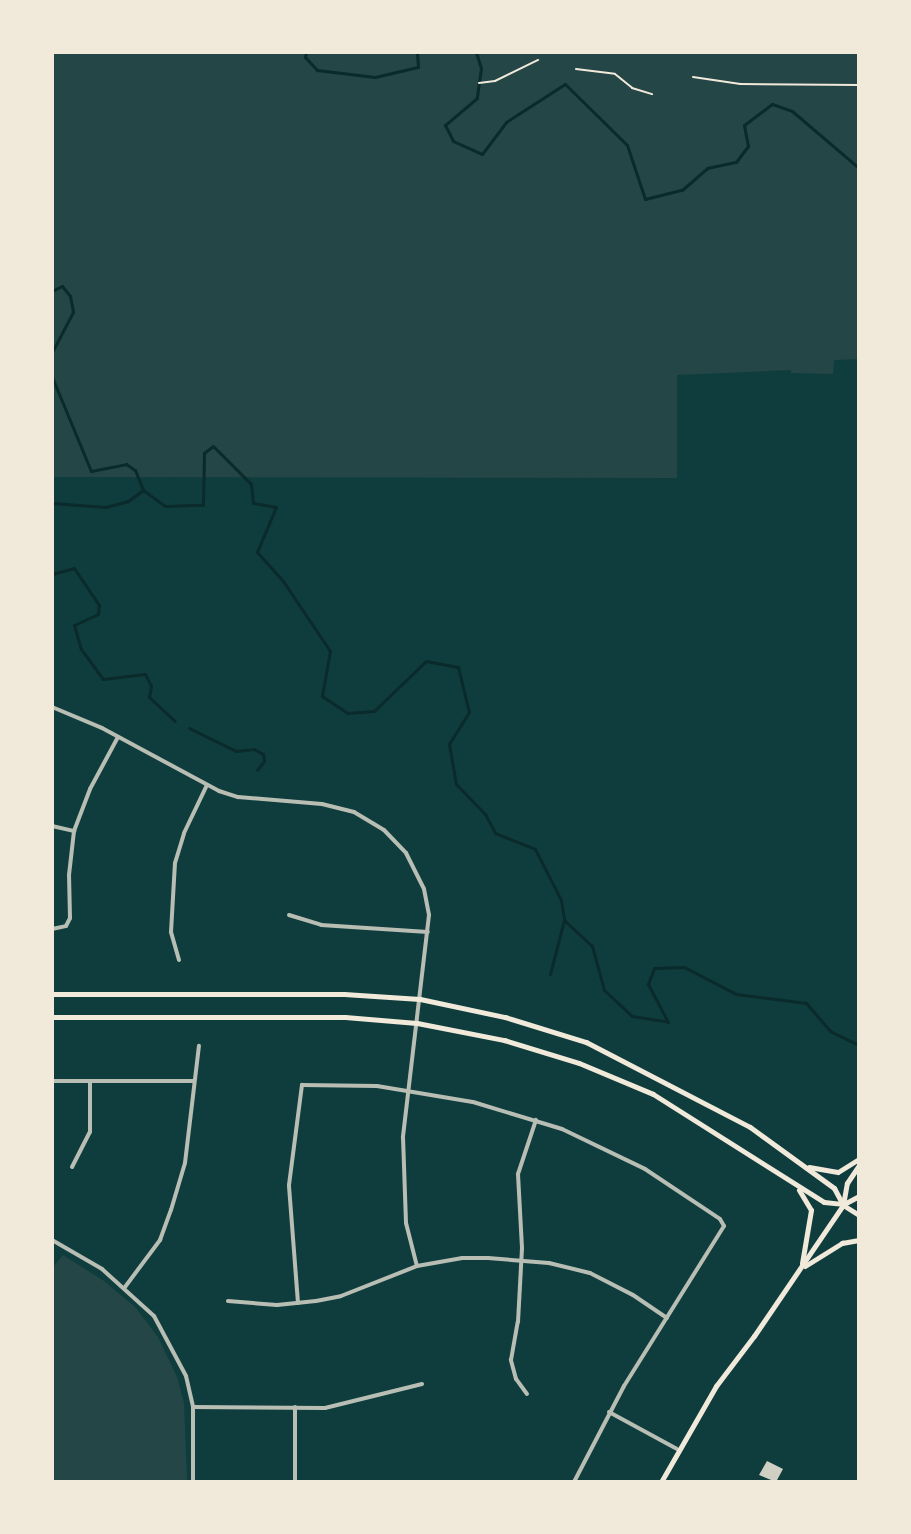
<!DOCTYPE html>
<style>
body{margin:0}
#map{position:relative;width:911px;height:1534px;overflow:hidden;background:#0f3d3e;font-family:"Sofia Sans Condensed",sans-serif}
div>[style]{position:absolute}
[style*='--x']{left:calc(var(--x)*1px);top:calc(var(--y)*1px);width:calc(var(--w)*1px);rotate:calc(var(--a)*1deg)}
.green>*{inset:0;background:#244646}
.stream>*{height:3px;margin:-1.5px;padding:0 1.5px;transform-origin:1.5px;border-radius:1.5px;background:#0a2a2b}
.building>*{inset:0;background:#cfcfc3}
.path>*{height:2px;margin:-1px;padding:0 1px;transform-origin:1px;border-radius:1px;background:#f1e9da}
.minor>*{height:4px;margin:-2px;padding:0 2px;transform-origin:2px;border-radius:2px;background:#b8beb3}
.secondary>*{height:5px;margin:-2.5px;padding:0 2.5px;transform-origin:2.5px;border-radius:2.5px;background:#f1e9da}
span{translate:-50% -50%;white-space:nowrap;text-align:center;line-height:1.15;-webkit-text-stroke:6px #f1e9da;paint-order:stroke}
.frame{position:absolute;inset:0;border:54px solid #f1e9da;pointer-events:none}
</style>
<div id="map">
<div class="green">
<div style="clip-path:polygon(52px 52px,859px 52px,859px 359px,834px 360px,833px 374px,791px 373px,791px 370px,677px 375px,677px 478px,52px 477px)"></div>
<div style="clip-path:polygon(63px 1255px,104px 1281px,135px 1307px,158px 1337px,177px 1377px,184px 1403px,187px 1482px,52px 1482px,52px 1268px)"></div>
</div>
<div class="stream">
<div style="--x:306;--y:52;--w:5;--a:101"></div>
<div style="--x:305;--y:57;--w:18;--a:47"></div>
<div style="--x:317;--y:70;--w:58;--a:6.9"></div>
<div style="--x:375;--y:77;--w:44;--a:-13.1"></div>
<div style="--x:418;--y:67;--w:15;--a:-94"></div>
<div style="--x:476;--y:52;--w:17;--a:73"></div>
<div style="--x:481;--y:68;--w:30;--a:98"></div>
<div style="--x:477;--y:98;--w:42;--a:139.8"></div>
<div style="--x:445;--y:125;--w:18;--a:63"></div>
<div style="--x:453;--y:141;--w:32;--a:24"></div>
<div style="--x:482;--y:154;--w:40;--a:-53"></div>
<div style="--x:506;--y:122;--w:70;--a:-32.8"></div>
<div style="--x:565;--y:84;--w:87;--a:44.5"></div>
<div style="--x:627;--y:145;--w:57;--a:71.6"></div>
<div style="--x:645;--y:199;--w:38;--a:-14"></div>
<div style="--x:682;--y:190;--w:33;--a:-41"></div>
<div style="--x:707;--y:168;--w:30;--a:-12"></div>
<div style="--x:736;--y:162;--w:20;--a:-53"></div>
<div style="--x:748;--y:146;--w:21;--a:-101"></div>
<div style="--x:744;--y:125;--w:35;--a:-37"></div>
<div style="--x:772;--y:104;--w:21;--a:19"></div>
<div style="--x:792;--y:111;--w:88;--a:40.4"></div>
<div style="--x:52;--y:291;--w:11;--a:-27"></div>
<div style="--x:62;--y:286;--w:13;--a:51"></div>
<div style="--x:70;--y:296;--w:16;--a:79"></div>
<div style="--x:73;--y:312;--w:45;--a:117.7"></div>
<div style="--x:52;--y:377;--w:102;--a:67.5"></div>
<div style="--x:91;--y:471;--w:36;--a:-11"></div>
<div style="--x:126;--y:464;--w:11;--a:34"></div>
<div style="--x:135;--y:470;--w:22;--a:68"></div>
<div style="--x:143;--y:490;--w:27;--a:36"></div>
<div style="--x:165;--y:506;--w:38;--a:-2"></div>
<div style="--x:203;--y:505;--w:52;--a:-88.9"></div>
<div style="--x:204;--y:453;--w:11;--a:-38"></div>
<div style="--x:213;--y:446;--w:54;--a:45"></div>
<div style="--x:251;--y:484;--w:19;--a:84"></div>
<div style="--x:253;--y:503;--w:23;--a:10"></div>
<div style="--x:276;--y:507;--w:49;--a:112.9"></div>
<div style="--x:257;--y:552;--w:39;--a:48"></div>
<div style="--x:283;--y:581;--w:84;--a:56.1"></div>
<div style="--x:330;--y:651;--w:46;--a:100.1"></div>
<div style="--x:322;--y:696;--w:30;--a:34"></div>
<div style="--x:347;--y:713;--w:27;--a:-4"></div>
<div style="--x:374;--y:711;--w:72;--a:-43.9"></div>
<div style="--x:426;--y:661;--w:33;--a:11"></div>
<div style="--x:458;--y:667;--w:46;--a:76.3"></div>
<div style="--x:469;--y:712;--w:38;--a:122"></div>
<div style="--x:449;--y:744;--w:41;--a:80.1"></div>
<div style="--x:456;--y:784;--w:42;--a:46"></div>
<div style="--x:485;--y:814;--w:21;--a:62"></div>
<div style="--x:495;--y:833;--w:43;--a:21.8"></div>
<div style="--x:535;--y:849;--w:57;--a:63"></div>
<div style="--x:561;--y:900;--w:20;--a:81"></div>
<div style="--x:564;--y:920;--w:38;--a:43"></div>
<div style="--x:592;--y:946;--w:46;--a:74.7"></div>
<div style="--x:604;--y:990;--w:38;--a:43"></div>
<div style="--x:632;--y:1016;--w:36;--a:9"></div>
<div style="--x:668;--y:1022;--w:43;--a:-117.8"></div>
<div style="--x:648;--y:984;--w:17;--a:-69"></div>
<div style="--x:654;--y:968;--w:30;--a:-2"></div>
<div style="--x:684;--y:967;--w:59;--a:27.4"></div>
<div style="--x:736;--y:994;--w:71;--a:7.3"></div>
<div style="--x:806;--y:1003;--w:37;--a:49"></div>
<div style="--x:830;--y:1031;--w:32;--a:26"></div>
<div style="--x:52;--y:503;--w:54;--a:4.2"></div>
<div style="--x:106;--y:507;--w:23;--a:-15"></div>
<div style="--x:128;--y:501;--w:19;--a:-36"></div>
<div style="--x:52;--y:574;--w:23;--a:-15"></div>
<div style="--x:74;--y:568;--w:45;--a:56"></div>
<div style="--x:99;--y:605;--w:9;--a:96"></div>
<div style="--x:98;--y:614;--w:26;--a:155"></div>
<div style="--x:74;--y:625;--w:25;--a:74"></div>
<div style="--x:81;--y:649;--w:37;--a:54"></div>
<div style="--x:103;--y:679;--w:42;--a:-6.8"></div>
<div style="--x:145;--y:674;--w:13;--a:63"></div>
<div style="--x:151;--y:686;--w:11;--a:100"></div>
<div style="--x:149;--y:697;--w:35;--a:43"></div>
<div style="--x:189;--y:728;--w:52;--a:26.1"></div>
<div style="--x:236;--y:751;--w:18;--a:-6"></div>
<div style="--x:254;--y:749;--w:10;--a:29"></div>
<div style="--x:263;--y:754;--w:7;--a:82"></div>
<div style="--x:264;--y:761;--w:11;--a:128"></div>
<div style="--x:550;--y:974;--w:56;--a:-75.5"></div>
</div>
<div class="building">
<div style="clip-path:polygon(767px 1461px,783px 1469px,776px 1482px,759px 1475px)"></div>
</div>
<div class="path">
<div style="--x:576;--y:69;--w:39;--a:7"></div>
<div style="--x:615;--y:74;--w:22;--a:39"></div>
<div style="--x:632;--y:88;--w:21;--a:17"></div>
<div style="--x:693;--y:77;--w:48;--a:8.5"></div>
<div style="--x:740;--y:84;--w:119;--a:0.5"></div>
<div style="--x:479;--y:83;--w:16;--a:-7"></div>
<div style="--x:495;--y:81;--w:48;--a:-26"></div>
</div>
<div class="minor">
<div style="--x:52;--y:707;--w:54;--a:22.8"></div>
<div style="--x:102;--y:728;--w:133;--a:28.3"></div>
<div style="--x:219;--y:791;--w:20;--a:18"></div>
<div style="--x:238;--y:797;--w:84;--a:4.8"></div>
<div style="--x:322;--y:804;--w:33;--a:14"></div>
<div style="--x:354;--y:812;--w:35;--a:31"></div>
<div style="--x:384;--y:830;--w:32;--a:46"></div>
<div style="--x:406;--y:853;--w:40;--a:63.4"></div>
<div style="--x:424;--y:889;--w:26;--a:79"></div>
<div style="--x:429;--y:915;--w:224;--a:96.7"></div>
<div style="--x:403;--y:1137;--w:86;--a:88"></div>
<div style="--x:406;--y:1223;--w:44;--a:75.7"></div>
<div style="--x:52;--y:826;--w:23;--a:13"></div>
<div style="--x:289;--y:915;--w:34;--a:17"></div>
<div style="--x:321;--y:925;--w:107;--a:3.7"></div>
<div style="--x:52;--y:929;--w:14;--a:-12"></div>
<div style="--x:66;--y:926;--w:9;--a:-63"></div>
<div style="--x:70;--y:918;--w:43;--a:-91.3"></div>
<div style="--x:69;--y:875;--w:44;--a:-83.5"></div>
<div style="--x:74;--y:831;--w:45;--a:-69.1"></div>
<div style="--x:90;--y:789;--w:59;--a:-61.7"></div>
<div style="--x:179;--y:960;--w:29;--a:-106"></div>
<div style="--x:171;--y:932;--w:69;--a:-86.7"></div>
<div style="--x:175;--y:863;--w:31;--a:-73"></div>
<div style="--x:184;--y:833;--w:53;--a:-64.4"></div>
<div style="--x:52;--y:1081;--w:141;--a:0"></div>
<div style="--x:72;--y:1167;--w:39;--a:-63"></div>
<div style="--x:90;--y:1132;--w:51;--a:-90"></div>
<div style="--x:52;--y:1240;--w:58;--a:30.1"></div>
<div style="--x:102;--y:1269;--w:70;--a:42.1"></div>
<div style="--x:154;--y:1316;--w:68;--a:61.9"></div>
<div style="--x:186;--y:1376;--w:32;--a:77"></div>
<div style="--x:193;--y:1407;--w:75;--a:90"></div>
<div style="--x:125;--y:1287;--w:59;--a:-53.3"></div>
<div style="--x:160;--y:1240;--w:32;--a:-70"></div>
<div style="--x:171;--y:1210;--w:49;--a:-73.4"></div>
<div style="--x:185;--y:1163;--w:118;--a:-83.2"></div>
<div style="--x:228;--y:1301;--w:49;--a:4.7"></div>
<div style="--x:277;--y:1305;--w:39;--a:-6"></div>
<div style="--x:316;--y:1301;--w:25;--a:-11"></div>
<div style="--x:341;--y:1296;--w:82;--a:-21.5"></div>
<div style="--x:417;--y:1266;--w:46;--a:-10.1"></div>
<div style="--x:462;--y:1258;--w:26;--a:0"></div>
<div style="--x:488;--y:1258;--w:61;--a:4.7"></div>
<div style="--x:549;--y:1263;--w:42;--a:13.7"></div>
<div style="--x:590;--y:1273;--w:48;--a:27.1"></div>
<div style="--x:633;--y:1295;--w:41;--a:34.1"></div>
<div style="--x:298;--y:1303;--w:118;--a:-94.4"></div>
<div style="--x:289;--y:1185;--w:101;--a:-82.6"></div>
<div style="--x:302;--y:1085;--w:75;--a:0.8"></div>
<div style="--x:377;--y:1086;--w:97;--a:9.5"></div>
<div style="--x:473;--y:1102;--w:93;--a:16.9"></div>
<div style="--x:562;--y:1129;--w:92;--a:25.7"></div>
<div style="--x:645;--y:1169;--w:90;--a:33.7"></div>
<div style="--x:720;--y:1219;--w:8;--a:60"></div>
<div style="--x:724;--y:1226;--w:189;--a:122"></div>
<div style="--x:624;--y:1386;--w:108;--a:117.5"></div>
<div style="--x:527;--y:1394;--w:19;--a:-126"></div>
<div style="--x:516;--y:1379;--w:20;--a:-105"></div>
<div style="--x:511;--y:1360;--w:39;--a:-80"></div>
<div style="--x:518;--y:1322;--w:74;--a:-86.9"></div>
<div style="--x:522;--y:1248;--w:74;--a:-93.1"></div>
<div style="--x:518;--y:1174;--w:57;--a:-71.6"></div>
<div style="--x:193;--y:1407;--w:132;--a:0.4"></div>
<div style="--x:325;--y:1408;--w:100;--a:-13.9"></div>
<div style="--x:295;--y:1407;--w:75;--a:90"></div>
<div style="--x:609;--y:1412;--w:77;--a:28.6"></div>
</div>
<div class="secondary">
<div style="--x:52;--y:994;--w:292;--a:0"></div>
<div style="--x:344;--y:994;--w:76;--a:3.8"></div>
<div style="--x:420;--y:999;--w:87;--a:12"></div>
<div style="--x:505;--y:1017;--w:85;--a:17.2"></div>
<div style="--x:586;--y:1042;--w:185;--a:27.4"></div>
<div style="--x:750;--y:1127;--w:104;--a:36"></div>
<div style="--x:834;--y:1188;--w:19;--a:62"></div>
<div style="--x:843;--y:1205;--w:19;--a:32"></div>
<div style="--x:52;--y:1017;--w:293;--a:0"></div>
<div style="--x:345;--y:1017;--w:72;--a:4.8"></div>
<div style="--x:417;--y:1023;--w:89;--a:11.1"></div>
<div style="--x:504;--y:1040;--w:78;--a:17"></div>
<div style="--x:579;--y:1063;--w:80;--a:22.7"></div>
<div style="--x:653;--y:1094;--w:202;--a:32.3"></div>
<div style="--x:824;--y:1202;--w:18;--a:6"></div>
<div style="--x:809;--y:1167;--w:29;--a:10"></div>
<div style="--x:838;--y:1172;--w:25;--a:-32"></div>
<div style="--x:799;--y:1190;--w:23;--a:59"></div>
<div style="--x:811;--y:1210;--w:54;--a:99.6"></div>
<div style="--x:844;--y:1204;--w:17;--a:-28"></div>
<div style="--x:805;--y:1266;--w:44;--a:-31.9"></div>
<div style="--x:842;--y:1243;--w:17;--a:-10"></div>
<div style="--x:661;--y:1482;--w:111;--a:-60.2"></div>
<div style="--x:716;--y:1386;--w:63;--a:-52.8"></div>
<div style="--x:754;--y:1336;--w:158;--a:-55.8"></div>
<div style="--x:843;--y:1205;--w:22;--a:-80"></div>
<div style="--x:847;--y:1183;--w:22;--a:-56"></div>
</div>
<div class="frame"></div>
</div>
